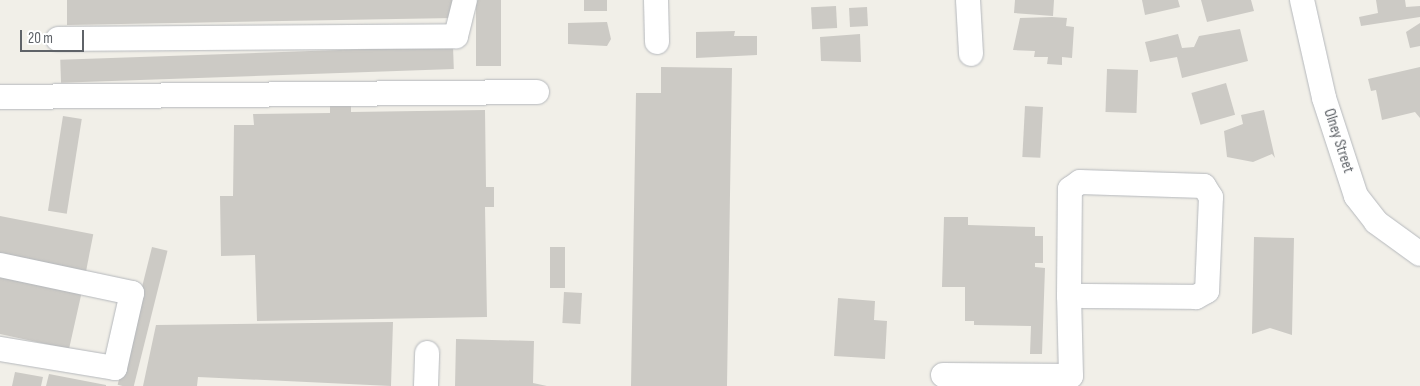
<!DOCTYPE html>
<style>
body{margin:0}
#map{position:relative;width:1420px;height:386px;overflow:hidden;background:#f1efe8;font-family:"Sofia Sans Condensed",sans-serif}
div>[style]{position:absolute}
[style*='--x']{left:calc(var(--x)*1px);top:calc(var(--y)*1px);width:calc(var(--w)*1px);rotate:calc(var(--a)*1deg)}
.building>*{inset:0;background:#cccac5;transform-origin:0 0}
.roads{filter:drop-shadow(0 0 1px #b5b8bc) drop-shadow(0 0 1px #b5b8bc)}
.minor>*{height:24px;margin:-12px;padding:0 12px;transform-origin:12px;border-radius:12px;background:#fff}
span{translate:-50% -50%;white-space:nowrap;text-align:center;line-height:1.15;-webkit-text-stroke:5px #fff;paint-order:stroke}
.street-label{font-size:16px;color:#5f6368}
.scale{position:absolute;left:20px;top:30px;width:64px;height:22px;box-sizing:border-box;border:2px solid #5f6368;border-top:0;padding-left:6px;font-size:15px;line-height:18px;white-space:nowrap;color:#5f6368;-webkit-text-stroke:4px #fff;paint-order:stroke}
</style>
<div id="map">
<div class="building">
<div style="clip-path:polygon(67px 0,453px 0,453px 18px,67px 25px)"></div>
<div style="left:476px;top:0;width:25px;height:66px"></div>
<div style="left:584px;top:0;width:23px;height:11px"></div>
<div style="clip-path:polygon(1015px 0,1054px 0,1053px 16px,1014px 13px)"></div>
<div style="clip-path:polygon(1142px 0,1178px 0,1180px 7px,1145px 15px)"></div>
<div style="clip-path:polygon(1201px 0,1251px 0,1254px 11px,1207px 22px)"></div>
<div style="clip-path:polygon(1376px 0,1405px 0,1406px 7px,1420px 6px,1420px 17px,1361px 26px,1359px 17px,1378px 13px)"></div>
<div style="left:836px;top:6px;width:22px;height:25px;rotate:87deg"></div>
<div style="left:867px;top:7px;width:19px;height:18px;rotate:87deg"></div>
<div style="clip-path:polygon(1052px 17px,1067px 18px,1066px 26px,1074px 27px,1072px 58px,1062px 57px,1062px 65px,1047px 64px,1048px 57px,1034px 57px,1035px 51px,1013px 50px,1020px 18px)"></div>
<div style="clip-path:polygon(607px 22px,611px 39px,607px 46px,568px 44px,568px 23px)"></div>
<div style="clip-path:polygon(1420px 23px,1420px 46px,1410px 48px,1406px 32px)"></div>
<div style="clip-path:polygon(1240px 29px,1248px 61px,1182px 78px,1177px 57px,1150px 62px,1145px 42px,1178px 34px,1182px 48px,1194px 47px,1199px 36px)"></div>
<div style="clip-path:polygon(735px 31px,734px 36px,757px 36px,757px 55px,696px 58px,696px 32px)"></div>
<div style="clip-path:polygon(860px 34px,861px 62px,821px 61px,820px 37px)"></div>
<div style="left:453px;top:46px;width:23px;height:393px;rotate:88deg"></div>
<div style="clip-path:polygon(661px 67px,732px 68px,727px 386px,631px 386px,636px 93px,661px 93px)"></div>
<div style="clip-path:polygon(1420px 67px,1420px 118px,1415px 112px,1382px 120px,1376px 90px,1371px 91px,1368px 79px)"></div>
<div style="left:1107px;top:69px;width:31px;height:43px;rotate:2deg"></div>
<div style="left:1226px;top:83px;width:33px;height:36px;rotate:74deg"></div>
<div style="clip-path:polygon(330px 105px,351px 105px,351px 112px,485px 110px,486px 187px,494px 187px,494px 207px,485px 207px,487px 317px,257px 321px,255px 255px,221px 256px,220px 196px,233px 196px,234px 125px,254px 125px,253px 114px,330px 113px)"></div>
<div style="left:1025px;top:106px;width:18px;height:51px;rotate:3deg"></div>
<div style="clip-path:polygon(1264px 110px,1275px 158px,1272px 154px,1253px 162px,1227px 157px,1224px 131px,1243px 124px,1241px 115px)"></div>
<div style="left:63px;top:116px;width:19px;height:96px;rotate:9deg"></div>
<div style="left:0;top:216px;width:95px;height:40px;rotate:11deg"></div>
<div style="clip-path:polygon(944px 217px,968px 217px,968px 225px,1035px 227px,1035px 236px,1043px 236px,1043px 263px,1035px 263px,1035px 267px,1045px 268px,1042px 354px,1030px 354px,1031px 326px,974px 325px,974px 321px,965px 321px,965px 287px,942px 287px)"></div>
<div style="clip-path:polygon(1254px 237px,1294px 238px,1292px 335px,1270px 328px,1252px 334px)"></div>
<div style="left:152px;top:247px;width:16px;height:142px;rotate:14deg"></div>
<div style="left:550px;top:247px;width:15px;height:41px"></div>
<div style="clip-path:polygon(0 274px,82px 291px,69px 349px,0 334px)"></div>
<div style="left:564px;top:292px;width:18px;height:31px;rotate:3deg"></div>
<div style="clip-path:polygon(838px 298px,875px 301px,874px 320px,887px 321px,885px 359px,834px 356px)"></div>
<div style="clip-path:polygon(393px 322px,391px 386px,198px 377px,197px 386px,143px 386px,156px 325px)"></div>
<div style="clip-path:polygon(456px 339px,534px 341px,533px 383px,547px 386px,455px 386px)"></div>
<div style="clip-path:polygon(15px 372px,43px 377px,41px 386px,12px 386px)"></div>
<div style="clip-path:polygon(49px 374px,106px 385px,106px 386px,46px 386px)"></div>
</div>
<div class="roads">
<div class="minor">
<div style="--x:656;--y:0;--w:42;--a:88.6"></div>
<div style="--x:968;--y:0;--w:54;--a:86.8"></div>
<div style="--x:1302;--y:0;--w:100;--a:77.3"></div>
<div style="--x:1324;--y:98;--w:103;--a:71.9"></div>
<div style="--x:1356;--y:196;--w:33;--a:52"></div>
<div style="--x:1376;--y:222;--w:54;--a:36"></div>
<div style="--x:58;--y:39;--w:398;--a:-0.4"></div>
<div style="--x:456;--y:36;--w:37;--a:-76"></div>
<div style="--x:0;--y:97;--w:537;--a:-0.53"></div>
<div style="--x:0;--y:265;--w:135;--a:12"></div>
<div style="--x:132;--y:293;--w:77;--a:102.8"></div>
<div style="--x:115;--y:368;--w:117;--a:-170.6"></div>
<div style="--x:943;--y:375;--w:128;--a:0.4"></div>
<div style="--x:1071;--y:376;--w:80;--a:-91.4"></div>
<div style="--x:1069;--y:296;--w:107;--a:-89.5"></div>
<div style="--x:1070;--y:189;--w:12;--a:-35"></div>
<div style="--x:1080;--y:182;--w:124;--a:1.8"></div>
<div style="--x:1204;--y:186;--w:13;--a:58"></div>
<div style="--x:1211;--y:197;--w:94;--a:92.4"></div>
<div style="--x:1207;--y:291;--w:13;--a:151"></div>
<div style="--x:1196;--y:297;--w:127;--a:-179.5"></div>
<div style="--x:426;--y:386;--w:33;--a:-88"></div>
</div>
</div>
<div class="street-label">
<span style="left:1338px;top:141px;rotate:72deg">Olney Street</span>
</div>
<div class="scale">20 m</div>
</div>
